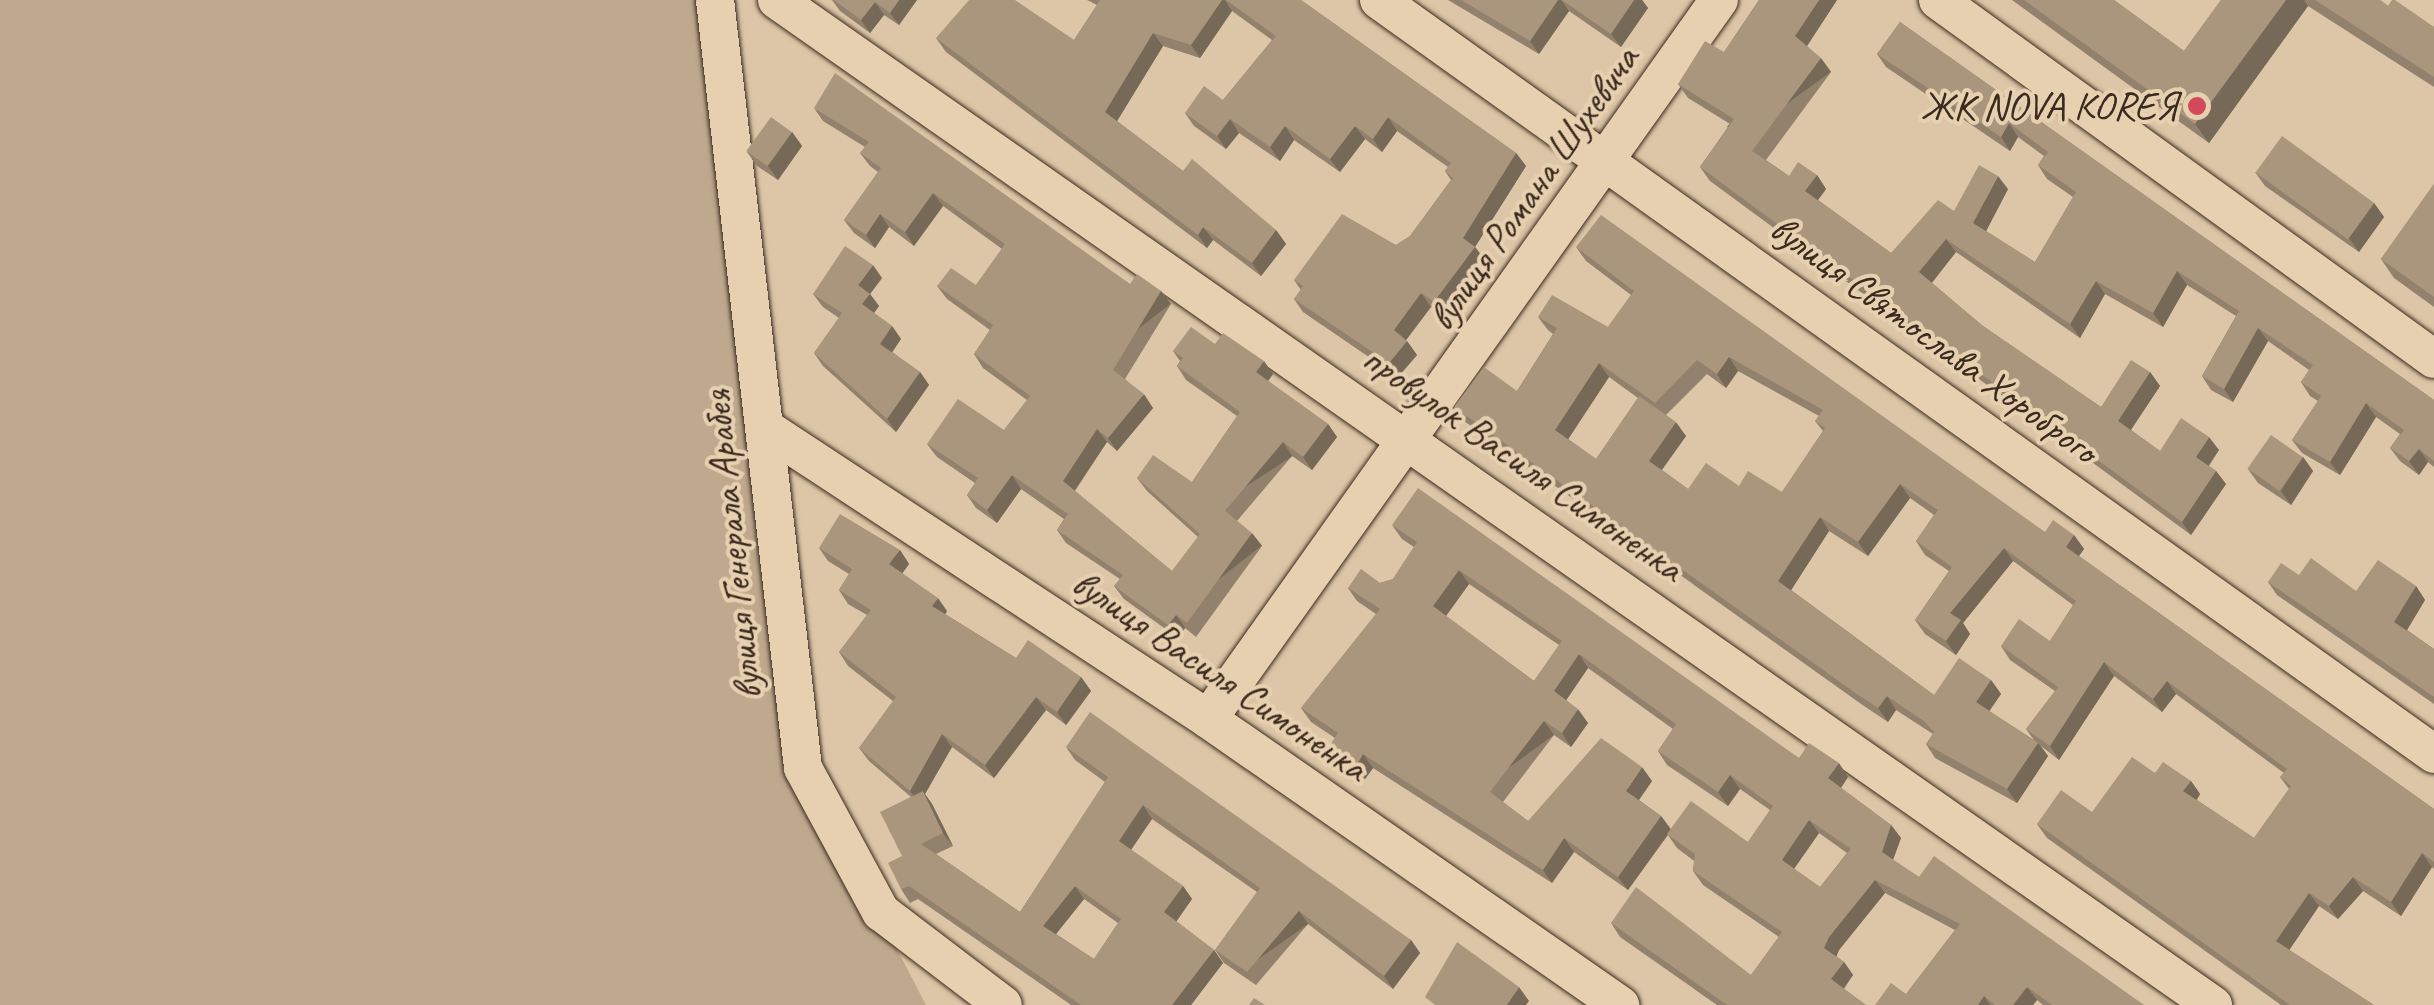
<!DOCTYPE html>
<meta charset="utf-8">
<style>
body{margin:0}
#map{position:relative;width:2434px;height:1005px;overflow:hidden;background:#dcc6a7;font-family:Caveat,sans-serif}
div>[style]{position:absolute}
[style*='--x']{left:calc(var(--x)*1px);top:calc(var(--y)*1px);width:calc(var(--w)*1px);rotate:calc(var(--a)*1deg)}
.green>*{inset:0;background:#bea98e}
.roads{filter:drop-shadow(0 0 2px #3b2a1e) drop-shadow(0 0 2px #3b2a1e)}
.minor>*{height:38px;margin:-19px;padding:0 19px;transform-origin:19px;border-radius:19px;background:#e6d0b0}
.wall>*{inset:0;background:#92816c}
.shaded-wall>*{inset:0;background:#776958;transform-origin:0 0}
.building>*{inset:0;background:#aa967d;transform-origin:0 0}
.dots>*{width:28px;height:28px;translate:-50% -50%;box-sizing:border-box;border:5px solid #e6d0b0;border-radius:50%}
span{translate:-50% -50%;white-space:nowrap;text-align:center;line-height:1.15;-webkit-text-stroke:8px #e6d0b0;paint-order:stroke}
.poi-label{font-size:40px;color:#3b2a1e}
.right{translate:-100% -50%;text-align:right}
.street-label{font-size:40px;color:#3b2a1e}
</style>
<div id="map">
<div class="green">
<div style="clip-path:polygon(0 0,715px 0,803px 768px,926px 1005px,0 1005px)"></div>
</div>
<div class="roads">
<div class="minor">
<div style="--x:715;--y:0;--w:773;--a:83.46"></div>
<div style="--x:803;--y:768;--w:164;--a:61.6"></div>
<div style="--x:881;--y:912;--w:153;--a:37.3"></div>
<div style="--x:777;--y:0;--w:1753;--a:34.99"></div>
<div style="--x:1379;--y:0;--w:1297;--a:35.55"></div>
<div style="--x:1938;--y:0;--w:612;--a:35.9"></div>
<div style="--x:765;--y:428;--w:530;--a:33.3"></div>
<div style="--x:1208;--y:719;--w:502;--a:34.77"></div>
<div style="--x:1208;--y:719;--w:882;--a:-54.6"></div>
</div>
</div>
<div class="wall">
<div style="clip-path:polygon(832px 0,917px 0,899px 25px,884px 15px,870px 33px,840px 11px)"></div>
<div style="clip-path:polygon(1087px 0,1301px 0,1516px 153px,1526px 166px,1475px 247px,1485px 260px,1444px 316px,1431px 307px,1406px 340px,1417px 355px,1398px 377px,1303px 312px,1294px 299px,1301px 290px,1294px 280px,1396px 245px,1410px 236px,1451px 180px,1445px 171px,1448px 167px,1397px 131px,1382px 152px,1365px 139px,1340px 172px,1294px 140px,1280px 161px,1239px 133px,1226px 149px,1194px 126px,1185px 113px,1223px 100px,1272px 40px,1232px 11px,1200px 58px,1163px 46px,1117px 121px,1183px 171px,1276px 230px,1286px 244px,1261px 276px,1213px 240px,1207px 248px,946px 52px,936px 38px,1074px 40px,1097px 5px)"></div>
<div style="clip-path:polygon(1448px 0,1642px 0,1648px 8px,1621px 47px,1569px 11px,1539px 54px)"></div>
<div style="clip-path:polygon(1759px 0,1837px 0,1807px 46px,1831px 72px,1766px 160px,1789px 176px,1817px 175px,1826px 189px,1818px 200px,1891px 253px,1954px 211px,2008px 189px,1986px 231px,2035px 262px,2073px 197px,2047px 179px,2038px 165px,2044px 156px,2018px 137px,2010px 151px,1886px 67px,1877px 54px,1900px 22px,2434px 400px,2434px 467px,2428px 462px,2419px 475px,2400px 461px,2390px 448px,2400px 434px,2376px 417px,2340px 475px,2302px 453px,2292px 440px,2318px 401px,2310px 396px,2301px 382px,2309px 370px,2268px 341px,2233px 402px,2211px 390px,2202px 376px,2236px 316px,2187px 285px,2163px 327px,2105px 294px,2080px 338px,1956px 252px,1932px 283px,1983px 326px,2101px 407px,2150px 372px,2160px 386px,2131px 430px,2160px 451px,2219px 450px,2209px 466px,2216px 471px,2226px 484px,2191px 535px,1710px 181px,1700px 167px,1730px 124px,1688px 98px,1678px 84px,1724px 52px)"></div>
<div style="clip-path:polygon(2012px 0,2114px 0,2184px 51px,2221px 0,2380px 0,2388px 6px,2434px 27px,2434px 87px,2308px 6px,2209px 143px)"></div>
<div style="clip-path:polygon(814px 108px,1130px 284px,1161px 291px,1171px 304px,1125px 379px,1153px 408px,1117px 451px,1107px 442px,1075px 491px,1172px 571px,1198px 537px,1147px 491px,1137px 478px,1192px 482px,1237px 416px,1186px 380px,1177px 366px,1180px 361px,1173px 351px,1215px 344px,1273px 374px,1268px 381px,1328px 424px,1337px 437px,1312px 470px,1292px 456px,1237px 521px,1262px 546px,1196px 637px,1185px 628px,1178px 638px,1124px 599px,1114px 586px,1120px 579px,1066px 543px,1057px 530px,1064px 519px,1021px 489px,997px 523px,976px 508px,967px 495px,975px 483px,937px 457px,927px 444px,1004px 430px,1027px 400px,983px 368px,974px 354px,990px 330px,947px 299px,937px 286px,976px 285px,1002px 249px,943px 206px,914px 246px,889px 227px,875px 248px,854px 233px,844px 220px,878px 172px,870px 166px,860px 153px,865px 147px,823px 121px)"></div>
<div style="clip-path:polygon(792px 132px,802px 146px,778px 180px,757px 166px,747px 152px)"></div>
<div style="clip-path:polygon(2255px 172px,2374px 203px,2384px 217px,2359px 252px,2265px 186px)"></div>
<div style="clip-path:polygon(2434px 184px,2434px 307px,2394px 278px,2381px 259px)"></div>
<div style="clip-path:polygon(evenodd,1576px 247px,2045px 532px,2074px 535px,2084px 549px,2079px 556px,2434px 809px,2434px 869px,2432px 867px,2401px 916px,2363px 891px,2338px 919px,2319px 906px,2289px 950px,2374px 1005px,2281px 1005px,2047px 838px,2037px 824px,2092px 812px,2155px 773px,2191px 781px,2200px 794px,2197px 800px,2254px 838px,2289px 789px,2280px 777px,2284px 773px,2176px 694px,2162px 712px,2114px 676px,2059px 760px,2041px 746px,2048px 756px,2017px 803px,1935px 758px,1926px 744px,1933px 734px,1896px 710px,1888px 722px,1864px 706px,1464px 421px,1454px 407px,1517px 391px,1553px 334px,1548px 330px,1538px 317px,1608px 327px,1631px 295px,1586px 261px,1576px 247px,1738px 371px,1819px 416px,1815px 421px,1823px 431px,1782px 492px,1739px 486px,1688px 489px,1662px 470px,1686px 436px,1666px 415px,1707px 374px,1726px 388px,1738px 371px,1576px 247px,1609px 377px,1638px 398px,1596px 459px,1568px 439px,1609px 377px,1576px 247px,1910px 498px,1934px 515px,1916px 541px,1925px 555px,1949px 571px,1915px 620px,1925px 634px,1956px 655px,1970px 634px,1963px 623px,2013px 561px,2073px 605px,2050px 641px,2001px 646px,2010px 660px,2055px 691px,2026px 729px,2034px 740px,1989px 711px,2001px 694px,1991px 680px,1934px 695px,1791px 590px,1829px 531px,1868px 556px,1910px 498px)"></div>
<div style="clip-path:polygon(882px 278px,870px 294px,879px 306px,874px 313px,892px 326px,901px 339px,892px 352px,920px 372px,929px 385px,896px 432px,823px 366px,814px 353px,839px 318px,823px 307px,813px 294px)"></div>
<div style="clip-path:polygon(2303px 457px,2313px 471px,2291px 505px,2258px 483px,2248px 469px)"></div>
<div style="clip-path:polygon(evenodd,1392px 525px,1799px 758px,1848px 777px,1841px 788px,1891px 825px,1901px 838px,1893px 860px,1919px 877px,2144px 1005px,2043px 1005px,2037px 1000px,2033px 1005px,1875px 1005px,1906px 994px,1955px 930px,1885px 893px,1839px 950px,1836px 956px,1844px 962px,1853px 975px,1844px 989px,1866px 1005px,1717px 1005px,1620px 937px,1611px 923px,1751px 975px,1779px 937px,1703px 885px,1693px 871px,1694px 861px,1677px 848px,1668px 835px,1628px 890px,1574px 852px,1552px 883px,1373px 768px,1365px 779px,1338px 761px,1329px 747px,1335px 738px,1311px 722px,1301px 708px,1376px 614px,1357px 601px,1348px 588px,1380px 583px,1393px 579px,1414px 547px,1402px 539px,1392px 525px,1469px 584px,1559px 645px,1534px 681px,1446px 616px,1469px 584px,1392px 525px,1588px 668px,1673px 729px,1658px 751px,1667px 765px,1728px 806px,1740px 789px,1770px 810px,1748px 842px,1671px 829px,1661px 816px,1639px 800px,1652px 781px,1528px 821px,1503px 802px,1554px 735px,1571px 747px,1588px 723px,1566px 700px,1588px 668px,1392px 525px,1819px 833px,1847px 853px,1820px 887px,1794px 869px,1819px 833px)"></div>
<div style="clip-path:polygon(evenodd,819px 548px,900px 550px,909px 564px,902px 573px,947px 611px,945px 614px,1016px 658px,1081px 677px,1091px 691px,1066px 725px,1046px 710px,994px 778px,952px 747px,925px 794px,932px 804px,953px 846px,936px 854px,1020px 912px,1105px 782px,1075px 760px,1066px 747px,1411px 940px,1420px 953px,1393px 989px,1308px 924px,1256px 985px,1224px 963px,1215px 950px,1257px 892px,1152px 819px,1131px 850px,1183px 886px,1192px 899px,1176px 921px,1214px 950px,1223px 963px,1191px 1005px,1071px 1005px,918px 899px,910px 903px,901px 889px,902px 856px,911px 797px,869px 761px,859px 748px,893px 701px,848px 666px,839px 652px,867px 615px,848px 604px,839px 590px,849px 574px,828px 561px,819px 548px,1084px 899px,1118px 923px,1094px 959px,1056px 934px,1084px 899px)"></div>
<div style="clip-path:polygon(2299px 575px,2356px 591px,2416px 586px,2425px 600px,2407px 630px,2434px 649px,2434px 704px,2277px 595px,2268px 582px)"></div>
</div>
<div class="shaded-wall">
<div style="clip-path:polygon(899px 0,917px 0,899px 25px,890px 13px)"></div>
<div style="clip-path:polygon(1222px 0,1225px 0,1232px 11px,1200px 58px,1191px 45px)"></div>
<div style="clip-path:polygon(1558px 0,1561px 0,1569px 11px,1539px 54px,1530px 41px)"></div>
<div style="clip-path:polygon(1634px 0,1642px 0,1648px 8px,1621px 47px,1611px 34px)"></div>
<div style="clip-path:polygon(1819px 0,1837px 0,1805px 49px,1795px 36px)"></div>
<div style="clip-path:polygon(2286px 0,2304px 0,2308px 6px,2209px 143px,2195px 124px)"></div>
<div style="clip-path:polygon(875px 2px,884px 15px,870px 33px,861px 20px)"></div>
<div style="clip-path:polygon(1153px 33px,1163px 46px,1114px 126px,1105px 112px)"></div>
<div style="left:1821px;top:58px;width:17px;height:116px;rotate:54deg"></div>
<div style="clip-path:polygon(1388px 117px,1397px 131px,1382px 152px,1373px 139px)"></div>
<div style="clip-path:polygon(1230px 119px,1239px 133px,1226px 149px,1217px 136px)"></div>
<div style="clip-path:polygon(2009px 123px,2018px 137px,2010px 151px,2001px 137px)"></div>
<div style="clip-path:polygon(1285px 126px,1294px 140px,1280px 161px,1270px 147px)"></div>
<div style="clip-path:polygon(1355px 126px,1365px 139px,1340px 172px,1330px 159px)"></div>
<div style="clip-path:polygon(792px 132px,802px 146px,778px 180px,768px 166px)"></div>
<div style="clip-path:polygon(1516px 153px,1526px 166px,1475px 247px,1485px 260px,1444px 316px,1434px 302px,1463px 238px)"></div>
<div style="clip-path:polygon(1817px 175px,1826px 189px,1815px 204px,1805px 191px)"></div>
<div style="clip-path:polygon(1998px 176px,2008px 189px,1983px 237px,1973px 223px)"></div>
<div style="clip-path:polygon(933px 193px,943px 206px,914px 246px,905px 232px)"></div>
<div style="clip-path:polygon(2374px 203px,2384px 217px,2359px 252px,2349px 238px)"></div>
<div style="clip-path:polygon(880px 214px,889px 227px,875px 248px,866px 235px)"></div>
<div style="clip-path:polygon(1203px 227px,1213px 240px,1207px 248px,1198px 235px)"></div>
<div style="clip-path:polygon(1276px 230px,1286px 244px,1261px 276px,1252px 263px)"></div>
<div style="clip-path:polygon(1946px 239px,1956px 252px,1929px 286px,1919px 272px)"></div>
<div style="clip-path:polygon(873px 265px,882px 278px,870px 294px,879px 306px,871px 317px,862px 304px,858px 285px)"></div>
<div style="clip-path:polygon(2177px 271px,2187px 285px,2163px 327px,2153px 313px)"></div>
<div style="clip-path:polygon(2096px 281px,2105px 294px,2080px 338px,2070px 324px)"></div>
<div style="left:1161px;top:291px;width:16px;height:92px;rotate:52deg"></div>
<div style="clip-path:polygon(1421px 293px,1431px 307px,1403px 344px,1394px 330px)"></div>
<div style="clip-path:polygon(892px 326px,901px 339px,889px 357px,880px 344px)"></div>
<div style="clip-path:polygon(2258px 328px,2268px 341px,2233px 402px,2224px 389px)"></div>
<div style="clip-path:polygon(1407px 341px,1417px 355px,1398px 377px,1389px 363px)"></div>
<div style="clip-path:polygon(1729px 357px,1738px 371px,1726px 388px,1717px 374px)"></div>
<div style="clip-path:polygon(1264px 361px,1273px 374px,1265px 385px,1256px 372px)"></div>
<div style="clip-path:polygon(1599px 363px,1609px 377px,1565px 444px,1555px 430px)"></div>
<div style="clip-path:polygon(920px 372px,929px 385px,896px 432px,887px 419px)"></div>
<div style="clip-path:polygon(2150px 372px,2160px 386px,2128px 434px,2118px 421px)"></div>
<div style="clip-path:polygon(1144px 394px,1153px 408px,1117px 451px,1108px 438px)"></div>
<div style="clip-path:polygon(2366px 403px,2376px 417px,2340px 475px,2330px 462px)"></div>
<div style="clip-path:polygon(1676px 422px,1686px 436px,1658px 475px,1649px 461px)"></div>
<div style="clip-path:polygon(1328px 424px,1337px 437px,1312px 470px,1303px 457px)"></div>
<div style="clip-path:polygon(1097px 429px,1107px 442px,1072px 494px,1063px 481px)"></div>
<div style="clip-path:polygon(2209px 437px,2219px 450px,2205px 470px,2196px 457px)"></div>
<div style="left:1283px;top:442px;width:17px;height:90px;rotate:57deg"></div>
<div style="clip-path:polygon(2419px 449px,2428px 462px,2419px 475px,2409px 461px)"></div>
<div style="clip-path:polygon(2303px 457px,2313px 471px,2291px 505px,2281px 491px)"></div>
<div style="clip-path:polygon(2216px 471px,2226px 484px,2191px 535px,2182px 522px)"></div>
<div style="clip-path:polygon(1012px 475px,1021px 489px,997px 523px,987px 510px)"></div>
<div style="clip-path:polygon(1900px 484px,1910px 498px,1868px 556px,1858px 542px)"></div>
<div style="clip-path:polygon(1820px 517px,1829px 531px,1788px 595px,1778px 581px)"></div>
<div style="left:1252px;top:533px;width:16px;height:111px;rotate:52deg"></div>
<div style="clip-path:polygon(2074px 535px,2084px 549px,2075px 561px,2066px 547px)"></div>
<div style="clip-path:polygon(2004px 548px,2013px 561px,1963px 623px,1970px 634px,1956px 655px,1946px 641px,1950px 613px)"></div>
<div style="clip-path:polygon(900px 550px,909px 564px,899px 578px,889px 564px)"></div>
<div style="clip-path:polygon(1459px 570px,1469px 584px,1443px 620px,1433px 606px)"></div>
<div style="clip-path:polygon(2416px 586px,2425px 600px,2404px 635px,2394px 622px)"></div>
<div style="clip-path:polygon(938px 598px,947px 611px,942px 619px,932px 606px)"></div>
<div style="clip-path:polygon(1176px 615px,1185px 628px,1178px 638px,1168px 625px)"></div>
<div style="clip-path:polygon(1579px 654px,1588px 668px,1563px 705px,1554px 691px)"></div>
<div style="clip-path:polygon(2104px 662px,2114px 676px,2059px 760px,2050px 746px)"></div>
<div style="clip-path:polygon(1081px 677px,1091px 691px,1066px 725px,1057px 712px)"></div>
<div style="clip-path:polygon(1991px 680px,2001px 694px,1986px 716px,1976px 702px)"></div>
<div style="clip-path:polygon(2167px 681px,2176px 694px,2162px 712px,2153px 699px)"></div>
<div style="clip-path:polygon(1887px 696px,1896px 710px,1888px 722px,1878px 708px)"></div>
<div style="clip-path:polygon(1036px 697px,1046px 710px,994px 778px,985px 765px)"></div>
<div style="clip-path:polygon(1578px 709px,1588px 723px,1571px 747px,1562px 733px)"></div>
<div style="left:1544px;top:721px;width:17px;height:89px;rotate:54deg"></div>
<div style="clip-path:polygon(942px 734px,952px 747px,925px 794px,932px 804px,953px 846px,910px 791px)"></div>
<div style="clip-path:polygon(2038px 743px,2048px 756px,2017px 803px,2007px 789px)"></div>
<div style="clip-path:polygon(1363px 754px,1373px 768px,1365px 779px,1356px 766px)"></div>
<div style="clip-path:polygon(1839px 763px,1848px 777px,1838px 792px,1828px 778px)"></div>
<div style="clip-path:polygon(1642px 767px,1652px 781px,1636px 804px,1626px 791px)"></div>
<div style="clip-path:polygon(1730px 775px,1740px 789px,1728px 806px,1718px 792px)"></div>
<div style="clip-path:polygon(2191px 781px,2200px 794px,2193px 805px,2183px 791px)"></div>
<div style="clip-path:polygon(1143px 805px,1152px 819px,1128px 854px,1119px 841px)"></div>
<div style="clip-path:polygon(1661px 816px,1671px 830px,1628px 890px,1618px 877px)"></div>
<div style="clip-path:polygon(1809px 820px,1819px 833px,1791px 873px,1782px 860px)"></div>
<div style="clip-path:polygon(1891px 825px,1901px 838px,1891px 865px,1882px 852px)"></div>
<div style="clip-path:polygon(1564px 838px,1574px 852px,1552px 883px,1543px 870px)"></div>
<div style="clip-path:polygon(2422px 853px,2432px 867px,2401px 916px,2391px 902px)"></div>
<div style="clip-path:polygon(2353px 877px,2363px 891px,2338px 919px,2329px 906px)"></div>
<div style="clip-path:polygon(1875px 880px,1885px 893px,1839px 950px,1834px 962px,1824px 948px,1829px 937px)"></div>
<div style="clip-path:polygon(1075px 886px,1084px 899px,1052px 939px,1043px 926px)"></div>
<div style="clip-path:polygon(1183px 886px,1192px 899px,1174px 925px,1164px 912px)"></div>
<div style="clip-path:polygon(2309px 893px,2319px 906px,2286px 955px,2276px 941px)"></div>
<div style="left:1299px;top:911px;width:16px;height:80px;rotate:55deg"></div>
<div style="clip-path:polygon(1411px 940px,1420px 953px,1393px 989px,1384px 976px)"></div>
<div style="clip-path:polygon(1214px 950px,1223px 963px,1191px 1005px,1172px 1005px)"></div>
<div style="clip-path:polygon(1844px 962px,1853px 975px,1840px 993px,1831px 979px)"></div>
<div style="clip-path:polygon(1519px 987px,1529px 1001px,1526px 1005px,1506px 1005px)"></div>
<div style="clip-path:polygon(2027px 987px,2037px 1000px,2033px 1005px,2013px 1005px)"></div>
<div style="clip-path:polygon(1984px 996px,1990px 1005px,1978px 1005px)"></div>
</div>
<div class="building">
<div style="clip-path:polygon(834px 0,899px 0,890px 13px,875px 2px,861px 20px)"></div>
<div style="clip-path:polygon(969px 0,1015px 0,1074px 40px,1100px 0,1222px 0,1191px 45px,1153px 33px,1105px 112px,1183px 171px,1192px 159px,1276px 230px,1252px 263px,1203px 227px,1198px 235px,936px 38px)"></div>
<div style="clip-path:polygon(1226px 0,1301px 0,1516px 153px,1463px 238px,1475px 247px,1434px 302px,1421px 293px,1394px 330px,1407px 341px,1389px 363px,1294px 299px,1303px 286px,1294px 280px,1342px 214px,1396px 245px,1410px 236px,1453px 178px,1445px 171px,1451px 163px,1388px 117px,1373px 139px,1355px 126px,1330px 159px,1285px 126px,1270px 147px,1230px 119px,1217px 136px,1185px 113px,1204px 86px,1223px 100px,1276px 36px)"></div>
<div style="clip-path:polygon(1461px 0,1558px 0,1530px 41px)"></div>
<div style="clip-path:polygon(1562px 0,1634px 0,1611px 34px)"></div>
<div style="clip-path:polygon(1759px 0,1819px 0,1795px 36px,1821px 58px,1752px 151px,1789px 176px,1798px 162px,1817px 175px,1805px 191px,1891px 253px,1938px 200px,1954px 211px,1979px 165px,1998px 176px,1973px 223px,2035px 262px,2076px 192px,2038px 165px,2048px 152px,2009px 123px,2001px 137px,1877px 54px,1900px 22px,2434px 400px,2434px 461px,2419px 449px,2409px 461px,2390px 448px,2404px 430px,2366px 403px,2330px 462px,2292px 440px,2321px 396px,2301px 382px,2313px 365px,2258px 328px,2224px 389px,2202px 376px,2239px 311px,2177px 271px,2153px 313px,2096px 281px,2070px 324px,1946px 239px,1919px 272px,1983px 326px,2101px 407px,2131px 360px,2150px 372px,2118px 421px,2160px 451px,2181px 418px,2209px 437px,2196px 457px,2216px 471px,2182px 522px,1700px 167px,1734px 119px,1678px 84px,1705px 41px,1724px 52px)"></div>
<div style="clip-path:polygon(2024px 0,2114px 0,2184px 51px,2221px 0,2286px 0,2195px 124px)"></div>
<div style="clip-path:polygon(2315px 0,2380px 0,2388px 6px,2392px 0,2395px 0,2434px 27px,2434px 77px)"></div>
<div style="clip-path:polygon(835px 73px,1130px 284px,1137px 274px,1161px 291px,1113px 370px,1144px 394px,1108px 438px,1097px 429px,1063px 481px,1172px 571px,1200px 534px,1137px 478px,1153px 455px,1192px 482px,1240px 412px,1177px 366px,1183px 358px,1173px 351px,1191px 327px,1215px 344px,1223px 333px,1264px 361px,1256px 372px,1328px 424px,1303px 457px,1283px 442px,1225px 511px,1252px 533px,1187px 623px,1176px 615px,1168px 625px,1114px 586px,1123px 575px,1057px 530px,1068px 514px,1012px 475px,987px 510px,967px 495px,978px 478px,927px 444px,958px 399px,1004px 430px,1030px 396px,974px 354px,993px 325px,937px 286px,951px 268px,976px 285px,1005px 244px,933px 193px,905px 232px,880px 214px,866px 235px,844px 220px,881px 168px,860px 153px,869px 142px,814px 108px)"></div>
<div style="left:771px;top:117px;width:26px;height:42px;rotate:36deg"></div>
<div style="left:2282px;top:136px;width:114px;height:45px;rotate:36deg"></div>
<div style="clip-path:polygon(2434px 184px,2434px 297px,2381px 259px)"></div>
<div style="clip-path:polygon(evenodd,1601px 215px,2045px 532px,2053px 520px,2074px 535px,2066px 547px,2434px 809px,2434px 862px,2422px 853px,2391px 902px,2353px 877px,2329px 906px,2309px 893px,2276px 941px,2374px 1005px,2290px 1005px,2037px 824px,2061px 790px,2092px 812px,2132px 757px,2155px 773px,2163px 762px,2191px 781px,2183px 791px,2254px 838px,2291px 786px,2280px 777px,2287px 769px,2167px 681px,2153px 699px,2104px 662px,2050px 746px,2026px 729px,2058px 687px,2001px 646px,2019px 619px,2050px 641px,2076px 601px,2004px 548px,1950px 613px,1961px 620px,1946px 641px,1915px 620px,1952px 567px,1916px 541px,1938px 510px,1900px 484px,1858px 542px,1820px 517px,1778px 581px,1934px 695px,1959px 658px,1991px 680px,1976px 702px,2038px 743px,2007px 789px,1926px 744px,1934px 732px,1925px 722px,1887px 696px,1878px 708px,1854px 692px,1454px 407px,1484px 367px,1517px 391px,1557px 328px,1538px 317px,1552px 295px,1608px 327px,1634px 291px,1576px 247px,1601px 215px,1729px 357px,1823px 410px,1815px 421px,1825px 428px,1782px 492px,1748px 471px,1739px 486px,1706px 463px,1688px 489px,1649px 461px,1676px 422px,1639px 396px,1596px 459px,1555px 430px,1599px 363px,1655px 403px,1697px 360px,1717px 374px,1729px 357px)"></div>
<div style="clip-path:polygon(845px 246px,873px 265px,858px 285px,870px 294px,862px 304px,892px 326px,880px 344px,920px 372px,887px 419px,814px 353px,842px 313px,813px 294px)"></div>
<div style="left:2271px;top:435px;width:39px;height:41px;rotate:35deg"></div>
<div style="clip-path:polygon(evenodd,1418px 488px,1799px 758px,1809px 743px,1839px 763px,1828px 778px,1891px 825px,1882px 852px,1919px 877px,1934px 856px,2144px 1005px,2052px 1005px,2027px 987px,2013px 1005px,1995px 1005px,1984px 996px,1978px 1005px,1875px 1005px,1891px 983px,1906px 994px,1960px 924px,1875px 880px,1829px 937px,1824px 948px,1844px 962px,1831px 979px,1866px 1005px,1727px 1005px,1611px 923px,1636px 887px,1751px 975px,1782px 932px,1693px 871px,1695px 854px,1667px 834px,1691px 801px,1748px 842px,1773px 806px,1730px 775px,1718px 792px,1658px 751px,1676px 724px,1579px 654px,1554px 691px,1578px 709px,1562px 733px,1544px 721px,1490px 792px,1528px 821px,1601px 738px,1642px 767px,1626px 791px,1661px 816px,1618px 877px,1564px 838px,1543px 870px,1363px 754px,1356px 766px,1329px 747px,1338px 733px,1301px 708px,1380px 609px,1348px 588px,1361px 569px,1380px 583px,1393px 579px,1417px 542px,1392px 525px,1418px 488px,1459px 570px,1562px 641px,1534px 681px,1433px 606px,1459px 570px,1418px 488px,1809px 820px,1851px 849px,1820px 887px,1782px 860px,1809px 820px)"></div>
<div style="clip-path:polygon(840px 514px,900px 550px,889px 564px,938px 598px,932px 606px,1016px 658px,1028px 640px,1081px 677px,1057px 712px,1036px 697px,985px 765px,942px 734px,910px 791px,859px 748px,896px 697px,839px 652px,871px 610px,839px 590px,852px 569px,819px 548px)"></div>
<div style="clip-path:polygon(2311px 558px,2356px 591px,2378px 560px,2416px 586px,2394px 622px,2434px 649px,2434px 697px,2268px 582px,2281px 563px,2299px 575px)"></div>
<div style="clip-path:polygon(evenodd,1090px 712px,1411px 940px,1384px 976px,1299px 911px,1247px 972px,1215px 950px,1260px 888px,1143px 805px,1119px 841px,1183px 886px,1164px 912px,1214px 950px,1172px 1005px,1081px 1005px,909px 886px,901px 889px,888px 863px,902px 856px,880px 812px,923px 791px,943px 833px,921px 844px,1020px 912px,1108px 777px,1066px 747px,1090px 712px,1075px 886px,1121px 919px,1094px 959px,1043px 926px,1075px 886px)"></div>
<div style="clip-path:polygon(1457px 942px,1519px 987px,1507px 1005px,1435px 1005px,1425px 997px)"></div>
<div style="clip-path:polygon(1254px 998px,1265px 1005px,1249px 1005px)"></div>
</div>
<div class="dots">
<div style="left:2197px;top:106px;background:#d1495b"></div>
</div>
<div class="poi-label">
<span class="right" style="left:2177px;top:106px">ЖК NOVA KOREЯ</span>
</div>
<div class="street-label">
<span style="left:1533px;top:188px;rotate:-55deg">вулиця Романа Шухевича</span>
<span style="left:1934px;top:339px;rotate:36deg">вулиця Святослава Хороброго</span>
<span style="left:1523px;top:463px;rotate:35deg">провулок Василя Симоненка</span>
<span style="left:732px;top:545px;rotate:-96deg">вулиця Генерала Арабея</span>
<span style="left:1220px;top:675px;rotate:34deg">вулиця Василя Симоненка</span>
</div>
</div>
